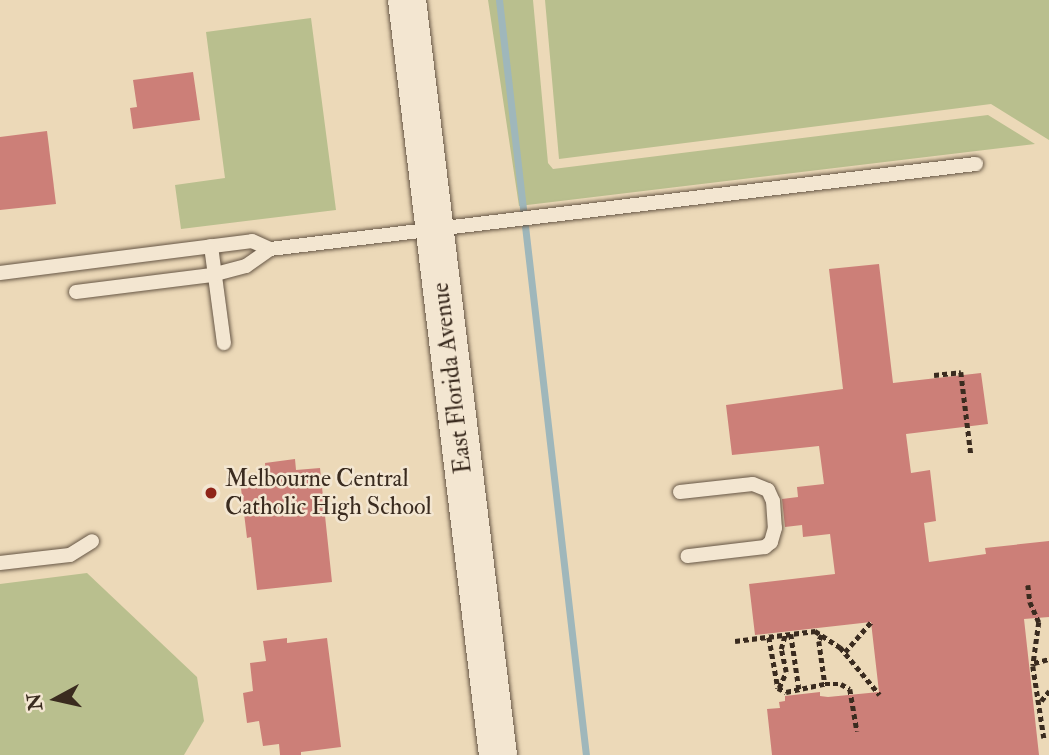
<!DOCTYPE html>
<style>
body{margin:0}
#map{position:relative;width:1049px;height:755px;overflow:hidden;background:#ecd9b8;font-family:"IM FELL Double Pica",serif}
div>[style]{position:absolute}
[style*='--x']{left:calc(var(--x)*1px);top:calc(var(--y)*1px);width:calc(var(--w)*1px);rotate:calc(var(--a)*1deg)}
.green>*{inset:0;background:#b9bf8e}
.stream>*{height:7px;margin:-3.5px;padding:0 3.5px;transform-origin:3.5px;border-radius:3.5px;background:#9fb7bb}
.building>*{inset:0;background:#cc7f78}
.path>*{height:4.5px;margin-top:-2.25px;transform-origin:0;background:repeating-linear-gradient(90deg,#3a2b1f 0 5px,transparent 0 8.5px)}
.roads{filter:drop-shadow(0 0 2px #665645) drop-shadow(0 0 2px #665645)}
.lane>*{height:14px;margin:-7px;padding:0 7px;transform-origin:7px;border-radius:7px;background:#f3e6d1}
.secondary>*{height:38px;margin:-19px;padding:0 19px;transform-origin:19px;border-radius:19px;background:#f3e6d1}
.dots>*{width:19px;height:19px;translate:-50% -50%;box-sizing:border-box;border:4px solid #f3e6d1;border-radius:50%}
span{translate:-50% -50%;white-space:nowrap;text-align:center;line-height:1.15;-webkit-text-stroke:5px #f3e6d1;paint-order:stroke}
.street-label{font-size:24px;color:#3a2b1f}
.poi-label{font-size:24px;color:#3a2b1f}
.left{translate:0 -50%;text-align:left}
.north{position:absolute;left:21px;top:664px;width:70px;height:70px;-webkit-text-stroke:5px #f3e6d1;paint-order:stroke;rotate:262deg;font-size:19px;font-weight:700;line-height:28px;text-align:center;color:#3a2b1f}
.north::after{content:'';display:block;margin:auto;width:24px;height:32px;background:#3a2b1f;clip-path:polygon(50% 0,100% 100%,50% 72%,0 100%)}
</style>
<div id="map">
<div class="green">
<div style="clip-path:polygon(488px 0,533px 0,548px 163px,553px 169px,988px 115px,1035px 144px,519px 206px)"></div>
<div style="clip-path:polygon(545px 0,1049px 0,1049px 140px,991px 104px,559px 159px)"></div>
<div style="clip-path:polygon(311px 18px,336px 210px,181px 229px,175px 185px,225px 178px,206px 32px)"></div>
<div style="clip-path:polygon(87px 573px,197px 677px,204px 721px,184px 755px,0 755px,0 584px)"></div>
</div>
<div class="stream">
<div style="--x:499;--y:0;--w:760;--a:83.43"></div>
</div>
<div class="building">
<div style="clip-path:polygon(193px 72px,200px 120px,133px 129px,130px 108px,137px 107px,133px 80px)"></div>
<div style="clip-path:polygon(47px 131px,56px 204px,0 210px,0 137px)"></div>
<div style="clip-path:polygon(879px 264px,893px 383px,981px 373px,988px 424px,906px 434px,911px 473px,930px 470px,936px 521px,924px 523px,929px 562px,986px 554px,985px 548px,1049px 541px,1049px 617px,1024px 619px,1039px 755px,772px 755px,767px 709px,780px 708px,779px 702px,785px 701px,785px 696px,820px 692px,820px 696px,828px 697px,879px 692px,871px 622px,755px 635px,749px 584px,835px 574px,830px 534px,803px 537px,802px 525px,785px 527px,782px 499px,798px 497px,797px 487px,824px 484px,819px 446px,732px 455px,726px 405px,843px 389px,829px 269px)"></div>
<div style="clip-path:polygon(295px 459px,296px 470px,320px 468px,332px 582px,257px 590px,251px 537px,247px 538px,240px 480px,266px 477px,265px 463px)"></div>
<div style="clip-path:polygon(287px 638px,287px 643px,327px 638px,341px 747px,301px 752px,301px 755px,280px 755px,279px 744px,263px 746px,259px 721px,247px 723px,243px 693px,253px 691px,250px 663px,266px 661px,263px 641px)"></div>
</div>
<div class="path">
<div style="--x:934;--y:375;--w:27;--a:-6"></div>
<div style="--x:961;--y:372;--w:84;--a:83.1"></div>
<div style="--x:1028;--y:585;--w:17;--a:83"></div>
<div style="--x:1030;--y:602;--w:22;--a:66"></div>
<div style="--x:1039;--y:622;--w:44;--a:97.8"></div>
<div style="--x:1033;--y:666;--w:73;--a:81.3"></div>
<div style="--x:791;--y:634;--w:56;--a:81.7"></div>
<div style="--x:822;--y:635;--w:7;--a:117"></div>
<div style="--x:819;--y:641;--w:43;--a:82.1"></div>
<div style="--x:825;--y:684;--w:16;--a:0"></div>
<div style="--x:841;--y:684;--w:10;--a:29"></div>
<div style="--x:850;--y:689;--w:43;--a:80.5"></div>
<div style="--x:769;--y:637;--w:52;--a:80"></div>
<div style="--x:778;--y:688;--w:9;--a:27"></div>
<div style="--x:786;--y:692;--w:40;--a:-12"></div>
<div style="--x:735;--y:641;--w:81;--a:-7.1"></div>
<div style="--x:815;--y:631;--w:30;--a:33"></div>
<div style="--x:840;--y:647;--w:62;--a:50.2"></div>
<div style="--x:845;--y:652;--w:40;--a:-49"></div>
<div style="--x:1034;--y:663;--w:16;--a:-15"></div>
<div style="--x:779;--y:688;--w:17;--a:-66"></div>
<div style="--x:786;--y:672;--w:24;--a:-102"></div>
<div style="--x:781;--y:649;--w:15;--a:-74"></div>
<div style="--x:1041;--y:701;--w:13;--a:-51"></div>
</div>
<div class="roads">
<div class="lane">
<div style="--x:211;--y:246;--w:98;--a:82.4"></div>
<div style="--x:0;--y:273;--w:254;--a:-7.2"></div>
<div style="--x:252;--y:241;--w:20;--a:24"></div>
<div style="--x:76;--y:292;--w:137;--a:-7.1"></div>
<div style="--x:212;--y:275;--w:35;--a:-15"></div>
<div style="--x:246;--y:266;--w:29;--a:-35"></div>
<div style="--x:270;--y:249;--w:711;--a:-6.87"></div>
<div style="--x:680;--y:492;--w:73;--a:-6.3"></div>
<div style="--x:753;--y:484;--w:16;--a:22"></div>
<div style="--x:768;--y:490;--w:12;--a:66"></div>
<div style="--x:773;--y:501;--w:27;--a:86"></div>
<div style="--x:775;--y:528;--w:15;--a:106"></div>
<div style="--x:771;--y:542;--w:8;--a:140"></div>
<div style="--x:765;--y:547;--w:78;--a:173.3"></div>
<div style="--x:0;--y:563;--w:70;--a:-6.5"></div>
<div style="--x:70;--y:555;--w:26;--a:-32"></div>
</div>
<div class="secondary">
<div style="--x:407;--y:0;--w:760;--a:83.13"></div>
</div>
</div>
<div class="dots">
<div style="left:211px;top:493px;background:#8f2418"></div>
</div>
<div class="street-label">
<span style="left:452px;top:378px;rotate:-97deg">East Florida Avenue</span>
</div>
<div class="poi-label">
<span class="left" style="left:225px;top:493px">Melbourne Central<br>Catholic High School</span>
</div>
<div class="north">N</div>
</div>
